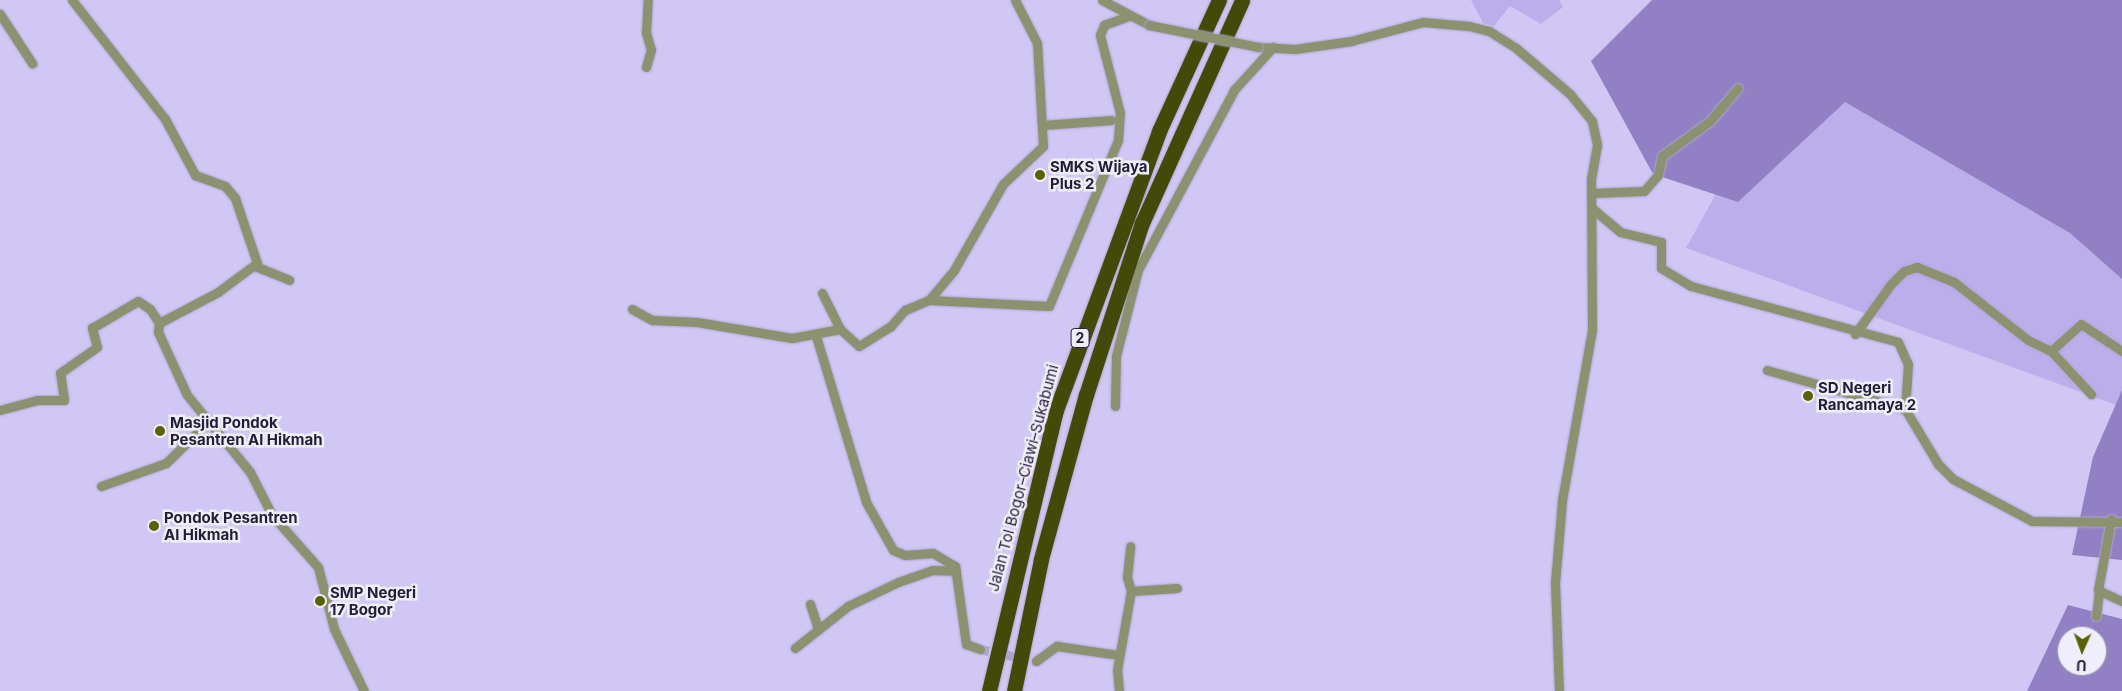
<!DOCTYPE html>
<meta charset="utf-8">
<style>
body{margin:0}
#map{position:relative;width:2122px;height:691px;overflow:hidden;background:#d1c7f4;font-family:Inter,sans-serif}
div>[style]{position:absolute}
[style*='--x']{left:calc(var(--x)*1px);top:calc(var(--y)*1px);width:calc(var(--w)*1px);rotate:calc(var(--a)*1deg)}
.green>*{inset:0;background:#bcadeb}
.forest>*{inset:0;background:#9180c3}
.minor-tunnel>*{height:9px;margin-top:-4.5px;transform-origin:0;background:repeating-linear-gradient(90deg,#aea5cf 0 9px,transparent 0 13.5px)}
.roads{filter:drop-shadow(0 0 1px #aea5cf) drop-shadow(0 0 1px #aea5cf)}
.minor>*{height:9px;margin:-4.5px;padding:0 4.5px;transform-origin:4.5px;border-radius:4.5px;background:#8c9170}
.motorway>*{height:15px;margin:-7.5px;padding:0 7.5px;transform-origin:7.5px;border-radius:7.5px;background:#434906}
.bridges{filter:drop-shadow(0 0 1px #aea5cf) drop-shadow(0 0 1px #aea5cf)}
.minor-bridge>*{height:9px;margin:-4.5px;padding:0 4.5px;transform-origin:4.5px;border-radius:4.5px;background:#8c9170}
.dots>*{width:14px;height:14px;translate:-50% -50%;box-sizing:border-box;border:2px solid #f0edfc;border-radius:50%}
span{translate:-50% -50%;white-space:nowrap;text-align:center;line-height:1.15;-webkit-text-stroke:5px #f0edfc;paint-order:stroke}
.shield-label span{padding:1px 4px;background:#f0edfc;border:1px solid;border-radius:4px;-webkit-text-stroke-width:0}
.shield-label{font-size:14px;color:#241d39;font-weight:700}
.poi-label{font-size:15px;color:#241d39;font-weight:700}
.left{translate:0 -50%;text-align:left}
.street-label{font-size:15px;color:#241d39}
.north{position:absolute;left:2057px;top:626px;width:50px;height:50px;box-sizing:border-box;background:#f0edfc;border:1px solid #9e9aae;border-radius:50%;rotate:182deg;font-size:14px;font-weight:700;line-height:20px;text-align:center;color:#241d39}
.north::after{content:'';display:block;margin:auto;width:18px;height:22px;background:#5a6100;clip-path:polygon(50% 0,100% 100%,50% 72%,0 100%)}
</style>
<div id="map">
<div class="green">
<div style="clip-path:polygon(1471px 0,1559px 0,1563px 7px,1541px 24px,1510px 6px,1494px 26px,1483px 23px)"></div>
<div style="clip-path:polygon(1810px 24px,2122px 235px,2122px 407px,1686px 248px)"></div>
</div>
<div class="forest">
<div style="clip-path:polygon(1652px 0,2122px 0,2122px 279px,2070px 233px,1845px 102px,1738px 202px,1653px 174px,1591px 61px)"></div>
<div style="clip-path:polygon(2122px 390px,2122px 560px,2072px 555px,2093px 457px)"></div>
<div style="clip-path:polygon(evenodd,2068px 605px,2122px 619px,2122px 691px,2027px 691px,2068px 605px,2067px 636px,2097px 636px,2097px 666px,2067px 666px,2067px 636px)"></div>
</div>
<div class="minor-tunnel">
<div style="--x:980;--y:649;--w:57;--a:12.1"></div>
</div>
<div class="roads">
<div class="minor">
<div style="--x:72;--y:0;--w:151;--a:52"></div>
<div style="--x:165;--y:119;--w:64;--a:61.8"></div>
<div style="--x:195;--y:175;--w:32;--a:20"></div>
<div style="--x:225;--y:186;--w:16;--a:50"></div>
<div style="--x:235;--y:198;--w:69;--a:71.3"></div>
<div style="--x:257;--y:263;--w:49;--a:143.4"></div>
<div style="--x:218;--y:292;--w:67;--a:152.3"></div>
<div style="--x:159;--y:323;--w:9;--a:96"></div>
<div style="--x:158;--y:332;--w:69;--a:65.3"></div>
<div style="--x:187;--y:395;--w:99;--a:50.7"></div>
<div style="--x:250;--y:472;--w:48;--a:62.9"></div>
<div style="--x:272;--y:515;--w:69;--a:48.5"></div>
<div style="--x:318;--y:567;--w:64;--a:75.5"></div>
<div style="--x:334;--y:629;--w:69;--a:64.2"></div>
<div style="--x:1102;--y:0;--w:53;--a:28"></div>
<div style="--x:0;--y:14;--w:59;--a:56.9"></div>
<div style="--x:1258;--y:47;--w:37;--a:3"></div>
<div style="--x:1295;--y:49;--w:57;--a:-8.1"></div>
<div style="--x:1351;--y:41;--w:74;--a:-14.8"></div>
<div style="--x:1423;--y:22;--w:46;--a:5"></div>
<div style="--x:1469;--y:26;--w:21;--a:14"></div>
<div style="--x:1489;--y:31;--w:32;--a:32"></div>
<div style="--x:1516;--y:48;--w:71;--a:40.4"></div>
<div style="--x:1570;--y:94;--w:35;--a:51"></div>
<div style="--x:1592;--y:121;--w:25;--a:78"></div>
<div style="--x:1597;--y:145;--w:35;--a:100"></div>
<div style="--x:1591;--y:179;--w:151;--a:89.6"></div>
<div style="--x:1592;--y:330;--w:174;--a:100"></div>
<div style="--x:1562;--y:501;--w:82;--a:94.9"></div>
<div style="--x:1555;--y:583;--w:108;--a:87.9"></div>
<div style="--x:646;--y:67;--w:18;--a:-74"></div>
<div style="--x:651;--y:50;--w:18;--a:-106"></div>
<div style="--x:646;--y:33;--w:33;--a:-87"></div>
<div style="--x:1044;--y:125;--w:67;--a:-4.3"></div>
<div style="--x:1592;--y:193;--w:52;--a:-2.2"></div>
<div style="--x:1644;--y:191;--w:21;--a:-49"></div>
<div style="--x:1658;--y:175;--w:19;--a:-78"></div>
<div style="--x:1662;--y:156;--w:59;--a:-36.1"></div>
<div style="--x:1710;--y:121;--w:43;--a:-49.7"></div>
<div style="--x:1593;--y:209;--w:35;--a:40"></div>
<div style="--x:1620;--y:232;--w:42;--a:13.7"></div>
<div style="--x:1661;--y:242;--w:26;--a:90"></div>
<div style="--x:1661;--y:268;--w:35;--a:31"></div>
<div style="--x:1691;--y:286;--w:214;--a:15.1"></div>
<div style="--x:1898;--y:342;--w:24;--a:66"></div>
<div style="--x:1908;--y:364;--w:45;--a:93.8"></div>
<div style="--x:255;--y:266;--w:37;--a:22"></div>
<div style="--x:822;--y:293;--w:40;--a:63.4"></div>
<div style="--x:929;--y:300;--w:39;--a:-50"></div>
<div style="--x:954;--y:270;--w:99;--a:-60.3"></div>
<div style="--x:1003;--y:184;--w:55;--a:-43.5"></div>
<div style="--x:1043;--y:146;--w:103;--a:-93.3"></div>
<div style="--x:1037;--y:43;--w:48;--a:-117.1"></div>
<div style="--x:632;--y:309;--w:23;--a:29"></div>
<div style="--x:652;--y:320;--w:45;--a:2.5"></div>
<div style="--x:697;--y:322;--w:96;--a:9.6"></div>
<div style="--x:792;--y:338;--w:49;--a:-10.6"></div>
<div style="--x:840;--y:329;--w:25;--a:42"></div>
<div style="--x:859;--y:346;--w:36;--a:-32"></div>
<div style="--x:890;--y:327;--w:23;--a:-49"></div>
<div style="--x:905;--y:310;--w:26;--a:-23"></div>
<div style="--x:929;--y:300;--w:120;--a:2.9"></div>
<div style="--x:1049;--y:306;--w:180;--a:-67.4"></div>
<div style="--x:1118;--y:140;--w:27;--a:-86"></div>
<div style="--x:1120;--y:113;--w:81;--a:-104.4"></div>
<div style="--x:1100;--y:35;--w:11;--a:-68"></div>
<div style="--x:1104;--y:25;--w:27;--a:-20"></div>
<div style="--x:1855;--y:334;--w:62;--a:-54.2"></div>
<div style="--x:1891;--y:284;--w:18;--a:-45"></div>
<div style="--x:1904;--y:271;--w:14;--a:-17"></div>
<div style="--x:1917;--y:267;--w:40;--a:22"></div>
<div style="--x:1954;--y:282;--w:94;--a:38.1"></div>
<div style="--x:2028;--y:340;--w:25;--a:26"></div>
<div style="--x:2051;--y:351;--w:40;--a:-42"></div>
<div style="--x:2081;--y:324;--w:49;--a:33.4"></div>
<div style="--x:816;--y:336;--w:173;--a:73.2"></div>
<div style="--x:866;--y:502;--w:55;--a:60.6"></div>
<div style="--x:893;--y:550;--w:13;--a:23"></div>
<div style="--x:905;--y:555;--w:28;--a:-4"></div>
<div style="--x:933;--y:553;--w:26;--a:31"></div>
<div style="--x:955;--y:566;--w:79;--a:82"></div>
<div style="--x:966;--y:644;--w:15;--a:20"></div>
<div style="--x:2051;--y:351;--w:59;--a:47.1"></div>
<div style="--x:1767;--y:370;--w:143;--a:15.8"></div>
<div style="--x:1905;--y:409;--w:64;--a:59"></div>
<div style="--x:1938;--y:464;--w:21;--a:45"></div>
<div style="--x:1953;--y:479;--w:89;--a:28"></div>
<div style="--x:2032;--y:521;--w:90;--a:0.6"></div>
<div style="--x:1115;--y:406;--w:50;--a:-88.9"></div>
<div style="--x:1116;--y:356;--w:89;--a:-75.7"></div>
<div style="--x:1138;--y:270;--w:204;--a:-61.9"></div>
<div style="--x:1234;--y:90;--w:58;--a:-47.8"></div>
<div style="--x:0;--y:410;--w:39;--a:-15"></div>
<div style="--x:38;--y:400;--w:26;--a:0"></div>
<div style="--x:64;--y:400;--w:27;--a:-98"></div>
<div style="--x:60;--y:373;--w:45;--a:-35.1"></div>
<div style="--x:97;--y:347;--w:20;--a:-105"></div>
<div style="--x:92;--y:328;--w:53;--a:-30.4"></div>
<div style="--x:138;--y:301;--w:14;--a:34"></div>
<div style="--x:150;--y:309;--w:17;--a:57"></div>
<div style="--x:101;--y:486;--w:69;--a:-19.5"></div>
<div style="--x:166;--y:463;--w:59;--a:-44.3"></div>
<div style="--x:2111;--y:519;--w:72;--a:100.4"></div>
<div style="--x:2098;--y:590;--w:26;--a:25"></div>
<div style="--x:1131;--y:591;--w:46;--a:-3.7"></div>
<div style="--x:810;--y:604;--w:26;--a:72"></div>
<div style="--x:2096;--y:616;--w:23;--a:-83"></div>
<div style="--x:795;--y:648;--w:68;--a:-38.4"></div>
<div style="--x:848;--y:606;--w:55;--a:-25.6"></div>
<div style="--x:898;--y:582;--w:36;--a:-19"></div>
<div style="--x:932;--y:570;--w:24;--a:2"></div>
<div style="--x:1036;--y:661;--w:26;--a:-36"></div>
<div style="--x:1057;--y:646;--w:63;--a:8.3"></div>
<div style="--x:1119;--y:691;--w:21;--a:-95"></div>
<div style="--x:1117;--y:670;--w:80;--a:-80"></div>
<div style="--x:1131;--y:591;--w:15;--a:-106"></div>
<div style="--x:1127;--y:577;--w:31;--a:-84"></div>
</div>
<div class="motorway">
<div style="--x:989;--y:691;--w:289;--a:-76.6"></div>
<div style="--x:1056;--y:410;--w:297;--a:-69.7"></div>
<div style="--x:1159;--y:131;--w:144;--a:-65.4"></div>
<div style="--x:1014;--y:691;--w:135;--a:-78.4"></div>
<div style="--x:1041;--y:559;--w:170;--a:-74.7"></div>
<div style="--x:1086;--y:395;--w:181;--a:-72"></div>
<div style="--x:1142;--y:223;--w:244;--a:-65.8"></div>
</div>
</div>
<div class="bridges">
<div class="minor-bridge">
<div style="--x:1149;--y:25;--w:111;--a:11.4"></div>
</div>
</div>
<div class="dots">
<div style="left:1040px;top:175px;background:#5a6100"></div>
<div style="left:1808px;top:396px;background:#5a6100"></div>
<div style="left:160px;top:431px;background:#5a6100"></div>
<div style="left:154px;top:526px;background:#5a6100"></div>
<div style="left:320px;top:601px;background:#5a6100"></div>
</div>
<div class="shield-label">
<span style="left:1080px;top:338px">2</span>
</div>
<div class="poi-label">
<span class="left" style="left:1050px;top:175px">SMKS Wijaya<br>Plus 2</span>
<span class="left" style="left:1818px;top:396px">SD Negeri<br>Rancamaya 2</span>
<span class="left" style="left:170px;top:431px">Masjid Pondok<br>Pesantren Al Hikmah</span>
<span class="left" style="left:164px;top:526px">Pondok Pesantren<br>Al Hikmah</span>
<span class="left" style="left:330px;top:601px">SMP Negeri<br>17 Bogor</span>
</div>
<div class="street-label">
<span style="left:1023px;top:478px;rotate:-75deg">Jalan Tol Bogor–Ciawi–Sukabumi</span>
</div>
<div class="north">U</div>
</div>
